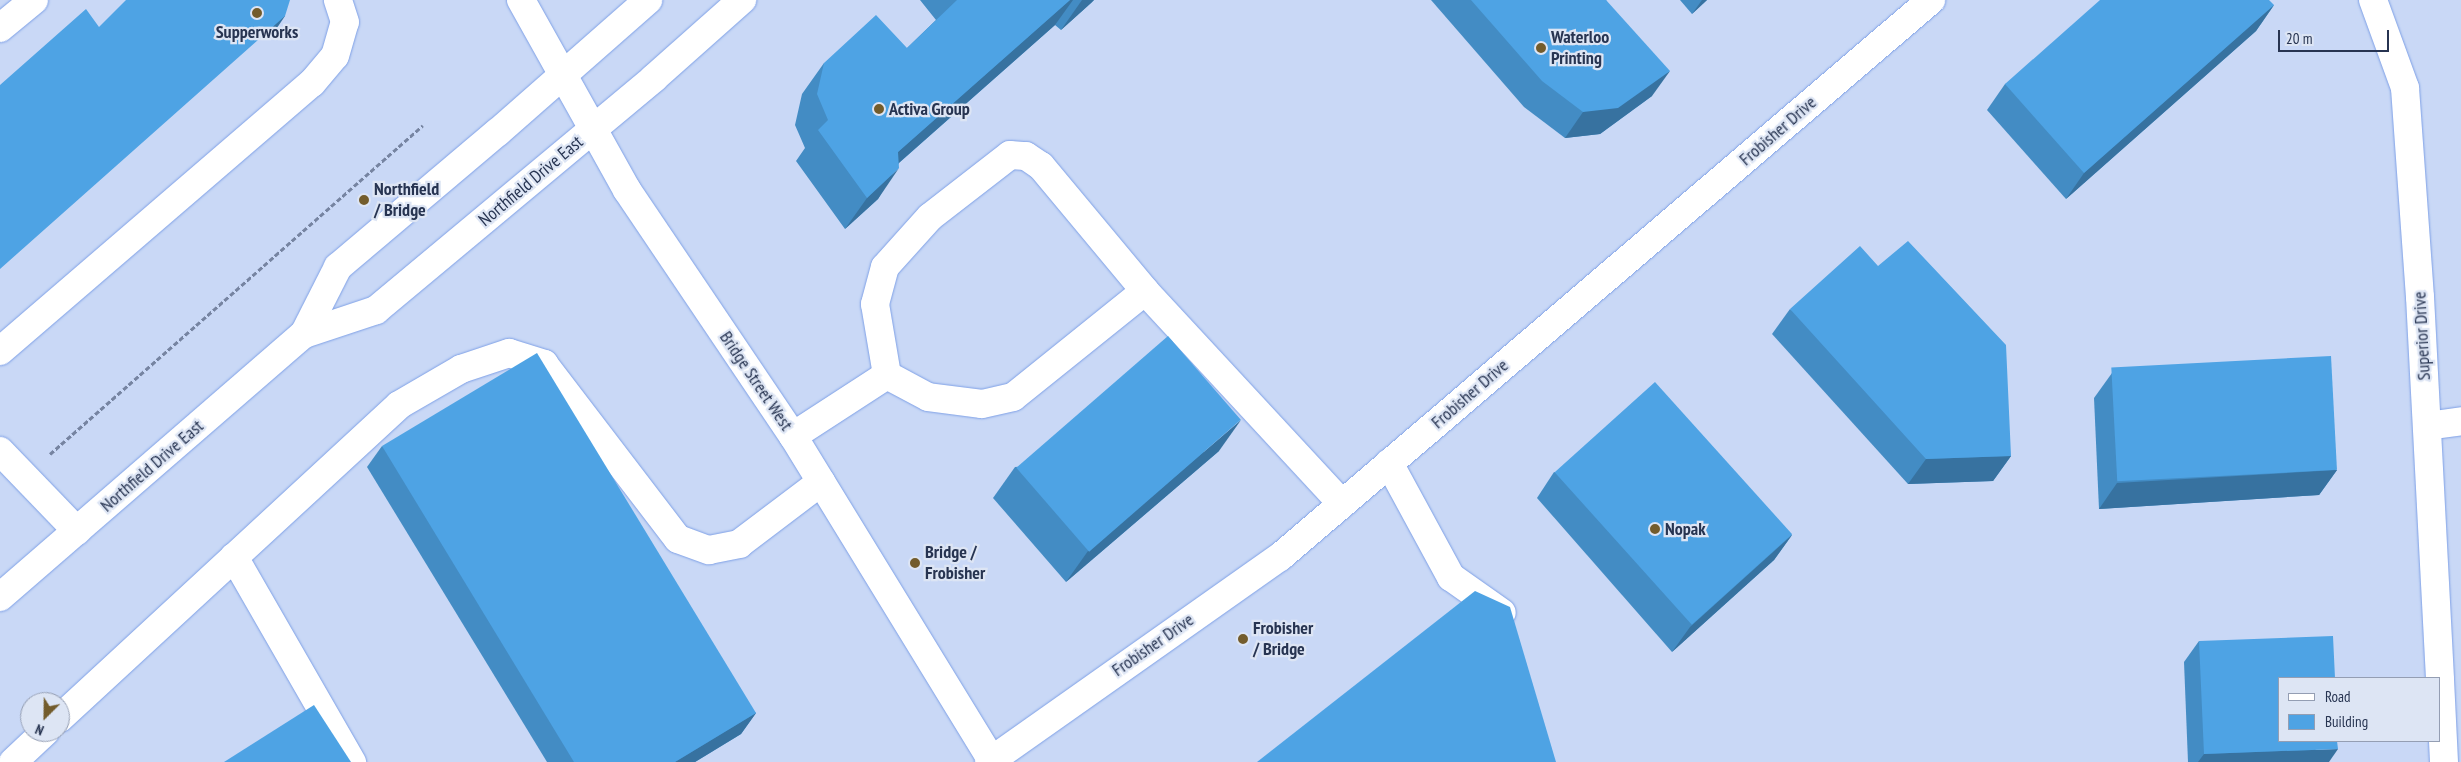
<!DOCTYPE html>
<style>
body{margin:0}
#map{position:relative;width:2461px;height:762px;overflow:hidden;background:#c9d8f6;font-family:"PT Sans Narrow",sans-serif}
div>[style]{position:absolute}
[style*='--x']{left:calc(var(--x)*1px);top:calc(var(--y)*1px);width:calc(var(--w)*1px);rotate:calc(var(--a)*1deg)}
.path>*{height:3px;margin-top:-1.5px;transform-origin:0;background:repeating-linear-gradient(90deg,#7684a1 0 5px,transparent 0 7.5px)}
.roads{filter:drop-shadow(0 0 1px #7ea0e6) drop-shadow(0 0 1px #7ea0e6)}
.minor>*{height:28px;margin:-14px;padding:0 14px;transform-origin:14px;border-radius:14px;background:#fff}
.major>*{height:28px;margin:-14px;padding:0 14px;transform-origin:14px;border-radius:14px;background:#fff}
.wall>*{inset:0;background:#438cc4}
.shaded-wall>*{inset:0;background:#3772a0;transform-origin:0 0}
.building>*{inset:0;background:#4ea3e4;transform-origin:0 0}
.dots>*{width:14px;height:14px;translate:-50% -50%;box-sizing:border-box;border:2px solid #dde5f4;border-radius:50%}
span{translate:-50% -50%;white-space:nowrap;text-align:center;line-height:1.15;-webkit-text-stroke:4.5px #dde5f4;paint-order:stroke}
.poi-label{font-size:18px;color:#273451;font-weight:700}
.left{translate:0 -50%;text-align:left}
.street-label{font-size:18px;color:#273451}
.legend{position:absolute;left:2278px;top:677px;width:162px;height:65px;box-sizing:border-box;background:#dde5f4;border:1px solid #949eb3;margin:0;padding:6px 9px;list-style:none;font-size:15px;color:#273451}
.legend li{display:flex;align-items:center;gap:10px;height:25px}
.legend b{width:25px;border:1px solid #949eb3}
.north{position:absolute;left:20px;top:692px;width:50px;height:50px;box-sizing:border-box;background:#dde5f4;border:1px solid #949eb3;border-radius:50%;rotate:203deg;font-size:14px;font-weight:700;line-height:20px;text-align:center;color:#273451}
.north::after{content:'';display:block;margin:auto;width:18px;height:22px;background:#735c2c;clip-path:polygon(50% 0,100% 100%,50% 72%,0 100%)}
.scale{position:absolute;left:2278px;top:30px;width:111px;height:22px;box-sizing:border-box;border:2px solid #273451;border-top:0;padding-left:6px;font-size:15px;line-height:18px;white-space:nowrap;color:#273451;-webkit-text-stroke:4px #dde5f4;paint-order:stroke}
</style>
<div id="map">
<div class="path">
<div style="--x:50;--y:454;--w:497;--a:-41.4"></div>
</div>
<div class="roads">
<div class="minor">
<div style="--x:2373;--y:0;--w:94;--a:70"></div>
<div style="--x:2405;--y:88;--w:210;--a:85.9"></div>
<div style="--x:2420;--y:297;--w:382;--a:87"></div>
<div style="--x:0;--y:28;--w:44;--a:-39.5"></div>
<div style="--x:593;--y:129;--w:70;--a:60.9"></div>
<div style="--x:627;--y:190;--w:297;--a:56"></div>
<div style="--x:793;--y:436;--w:382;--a:58.5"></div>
<div style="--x:1145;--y:291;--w:290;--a:47.2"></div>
<div style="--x:0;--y:351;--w:411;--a:-40.7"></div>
<div style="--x:312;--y:83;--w:35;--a:-50"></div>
<div style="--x:335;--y:56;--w:35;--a:-74"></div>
<div style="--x:345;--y:22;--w:23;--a:-108"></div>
<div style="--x:2427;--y:426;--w:34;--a:-8"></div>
<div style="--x:793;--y:436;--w:112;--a:-33"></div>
<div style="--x:887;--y:375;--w:72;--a:-99.6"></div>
<div style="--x:875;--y:304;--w:38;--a:-75"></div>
<div style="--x:885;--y:267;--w:67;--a:-48"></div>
<div style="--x:930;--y:217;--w:101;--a:-37.8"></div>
<div style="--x:1010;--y:155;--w:16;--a:4"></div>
<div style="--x:1026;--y:156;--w:18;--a:34"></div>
<div style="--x:1041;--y:166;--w:163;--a:50.2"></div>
<div style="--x:1145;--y:291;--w:169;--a:141.2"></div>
<div style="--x:1013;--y:397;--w:32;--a:167"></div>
<div style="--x:982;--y:404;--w:54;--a:-172.6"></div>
<div style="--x:928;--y:397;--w:47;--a:-151.8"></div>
<div style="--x:0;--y:451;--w:111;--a:46.1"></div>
<div style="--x:1389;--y:463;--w:130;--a:61.5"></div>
<div style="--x:1451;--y:577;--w:62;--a:35.2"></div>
<div style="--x:234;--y:557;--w:237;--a:60.1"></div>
<div style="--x:2440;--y:680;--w:82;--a:87.2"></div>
<div style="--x:60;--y:718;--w:461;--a:-42.7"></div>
<div style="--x:399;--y:405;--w:72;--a:-30.1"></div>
<div style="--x:461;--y:369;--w:51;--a:-18.4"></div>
<div style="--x:509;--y:353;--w:37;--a:17"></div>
<div style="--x:544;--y:364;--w:220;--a:52.6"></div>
<div style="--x:678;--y:539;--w:33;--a:20"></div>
<div style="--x:709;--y:550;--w:31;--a:-11"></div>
<div style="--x:739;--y:544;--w:103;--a:-37.1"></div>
<div style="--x:13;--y:762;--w:44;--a:-43.2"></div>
<div style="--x:989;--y:762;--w:356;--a:-35.2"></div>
<div style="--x:1280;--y:557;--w:857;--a:-40.55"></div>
</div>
<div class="major">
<div style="--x:521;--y:0;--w:148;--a:60.8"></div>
<div style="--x:304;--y:334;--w:76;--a:-18.4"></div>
<div style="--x:376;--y:310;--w:362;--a:-39.8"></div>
<div style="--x:654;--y:78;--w:118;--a:-41.6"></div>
<div style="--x:0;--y:597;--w:402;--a:-40.9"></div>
<div style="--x:304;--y:334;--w:75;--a:-63.1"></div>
<div style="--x:338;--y:267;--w:209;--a:-40.2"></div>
<div style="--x:498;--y:132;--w:200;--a:-41.3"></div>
</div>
</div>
<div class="wall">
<div style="clip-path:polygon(920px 0,1094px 0,1091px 3px,1061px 30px,1055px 25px,899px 163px,878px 199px,845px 229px,796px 161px,805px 148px,795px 125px,802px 94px,824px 63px,907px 48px,936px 20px)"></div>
<div style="clip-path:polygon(1431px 0,1606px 0,1652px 96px,1600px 134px,1565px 138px,1524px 107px)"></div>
<div style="clip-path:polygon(1680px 0,1707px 0,1692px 14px)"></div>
<div style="clip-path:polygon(2274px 5px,2256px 31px,2066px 199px,1987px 110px,2005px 84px)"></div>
<div style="clip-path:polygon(1790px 309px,2011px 456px,1993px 481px,1908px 484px,1772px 334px)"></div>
<div style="clip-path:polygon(2112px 373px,2337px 470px,2319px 495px,2099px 509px,2094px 398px)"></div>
<div style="clip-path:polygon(382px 446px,756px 713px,741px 734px,695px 762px,547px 762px,367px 467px)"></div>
<div style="clip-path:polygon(1219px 451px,1066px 582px,993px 498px,1015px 467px)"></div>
<div style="clip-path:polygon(1554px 472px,1792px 535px,1774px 560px,1672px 652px,1537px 498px)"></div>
<div style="clip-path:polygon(2199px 641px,2329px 762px,2188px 762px,2184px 662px)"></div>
</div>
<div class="shaded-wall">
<div style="clip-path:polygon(1070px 0,1073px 0,1055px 25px,876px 183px,898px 152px)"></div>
<div style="clip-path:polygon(1082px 0,1094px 0,1091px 3px,1061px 30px)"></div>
<div style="clip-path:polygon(1702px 0,1707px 0,1692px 14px)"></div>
<div style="clip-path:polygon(2274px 5px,2256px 31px,2066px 199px,2084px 173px)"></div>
<div style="left:285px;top:16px;width:25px;height:381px;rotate:124deg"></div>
<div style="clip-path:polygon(1670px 71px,1652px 96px,1600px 134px,1565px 138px,1583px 112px)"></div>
<div style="clip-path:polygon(899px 168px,878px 199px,845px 229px,867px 198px)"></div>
<div style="clip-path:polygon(1241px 420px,1219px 451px,1066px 582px,1088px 551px)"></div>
<div style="clip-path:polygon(2011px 456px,1993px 481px,1908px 484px,1926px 459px)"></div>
<div style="clip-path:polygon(2337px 470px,2319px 495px,2099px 509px,2117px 483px)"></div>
<div style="clip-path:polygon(1792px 535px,1774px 560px,1672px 652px,1690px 627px)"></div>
<div style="clip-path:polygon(756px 713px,741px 734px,695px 762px,675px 762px)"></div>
<div style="clip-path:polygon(2338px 749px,2329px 762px,2198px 762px,2204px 754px)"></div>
</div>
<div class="building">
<div style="clip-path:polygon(126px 0,290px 0,285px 16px,0 269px,0 85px,86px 9px,99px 27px)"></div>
<div style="clip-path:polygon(957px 0,1070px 0,898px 152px,899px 168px,867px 198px,818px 130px,828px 120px,817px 94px,824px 63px,876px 15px,907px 48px)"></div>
<div style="clip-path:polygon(1471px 0,1606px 0,1670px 71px,1618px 108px,1583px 112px,1542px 81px)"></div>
<div style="clip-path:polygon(2100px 0,2269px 0,2274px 5px,2084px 173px,2005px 84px)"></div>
<div style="clip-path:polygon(1908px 241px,2006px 345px,2011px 456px,1926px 459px,1790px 309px,1860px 246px,1878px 266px)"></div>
<div style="left:1168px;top:336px;width:111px;height:201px;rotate:49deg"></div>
<div style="clip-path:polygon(537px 353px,756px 713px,675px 762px,574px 762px,382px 446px)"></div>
<div style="left:2331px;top:356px;width:114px;height:220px;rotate:87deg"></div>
<div style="left:1655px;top:382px;width:205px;height:135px;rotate:48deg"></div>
<div style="clip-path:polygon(1475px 591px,1510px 607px,1556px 762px,1257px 762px)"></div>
<div style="clip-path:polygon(2333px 636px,2335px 678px,2280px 678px,2280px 741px,2337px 741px,2338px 749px,2204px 754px,2199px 641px)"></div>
<div style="clip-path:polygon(314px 705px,351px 762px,224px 762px)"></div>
</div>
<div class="dots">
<div style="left:257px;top:13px;background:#735c2c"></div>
<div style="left:1541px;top:48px;background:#735c2c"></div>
<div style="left:879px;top:109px;background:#735c2c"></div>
<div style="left:364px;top:200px;background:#735c2c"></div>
<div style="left:1655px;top:529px;background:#735c2c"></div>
<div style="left:915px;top:563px;background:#735c2c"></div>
<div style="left:1243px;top:639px;background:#735c2c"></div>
</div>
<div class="poi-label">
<span style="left:257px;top:32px">Supperworks</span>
<span class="left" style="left:1551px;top:48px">Waterloo<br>Printing</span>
<span class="left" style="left:889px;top:109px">Activa Group</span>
<span class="left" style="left:374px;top:200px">Northfield<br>/ Bridge</span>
<span class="left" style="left:1665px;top:529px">Nopak</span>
<span class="left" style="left:925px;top:563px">Bridge /<br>Frobisher</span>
<span class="left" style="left:1253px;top:639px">Frobisher<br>/ Bridge</span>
</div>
<div class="street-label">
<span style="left:1778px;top:131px;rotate:-41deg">Frobisher Drive</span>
<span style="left:531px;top:181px;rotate:-40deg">Northfield Drive East</span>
<span style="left:2422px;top:336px;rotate:-93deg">Superior Drive</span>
<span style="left:756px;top:381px;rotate:56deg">Bridge Street West</span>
<span style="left:1470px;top:394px;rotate:-41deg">Frobisher Drive</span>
<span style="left:152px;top:466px;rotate:-41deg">Northfield Drive East</span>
<span style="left:1153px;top:645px;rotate:-35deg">Frobisher Drive</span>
</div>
<ul class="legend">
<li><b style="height:6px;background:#fff"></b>Road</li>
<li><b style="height:14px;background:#4ea3e4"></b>Building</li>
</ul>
<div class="north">N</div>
<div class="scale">20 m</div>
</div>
